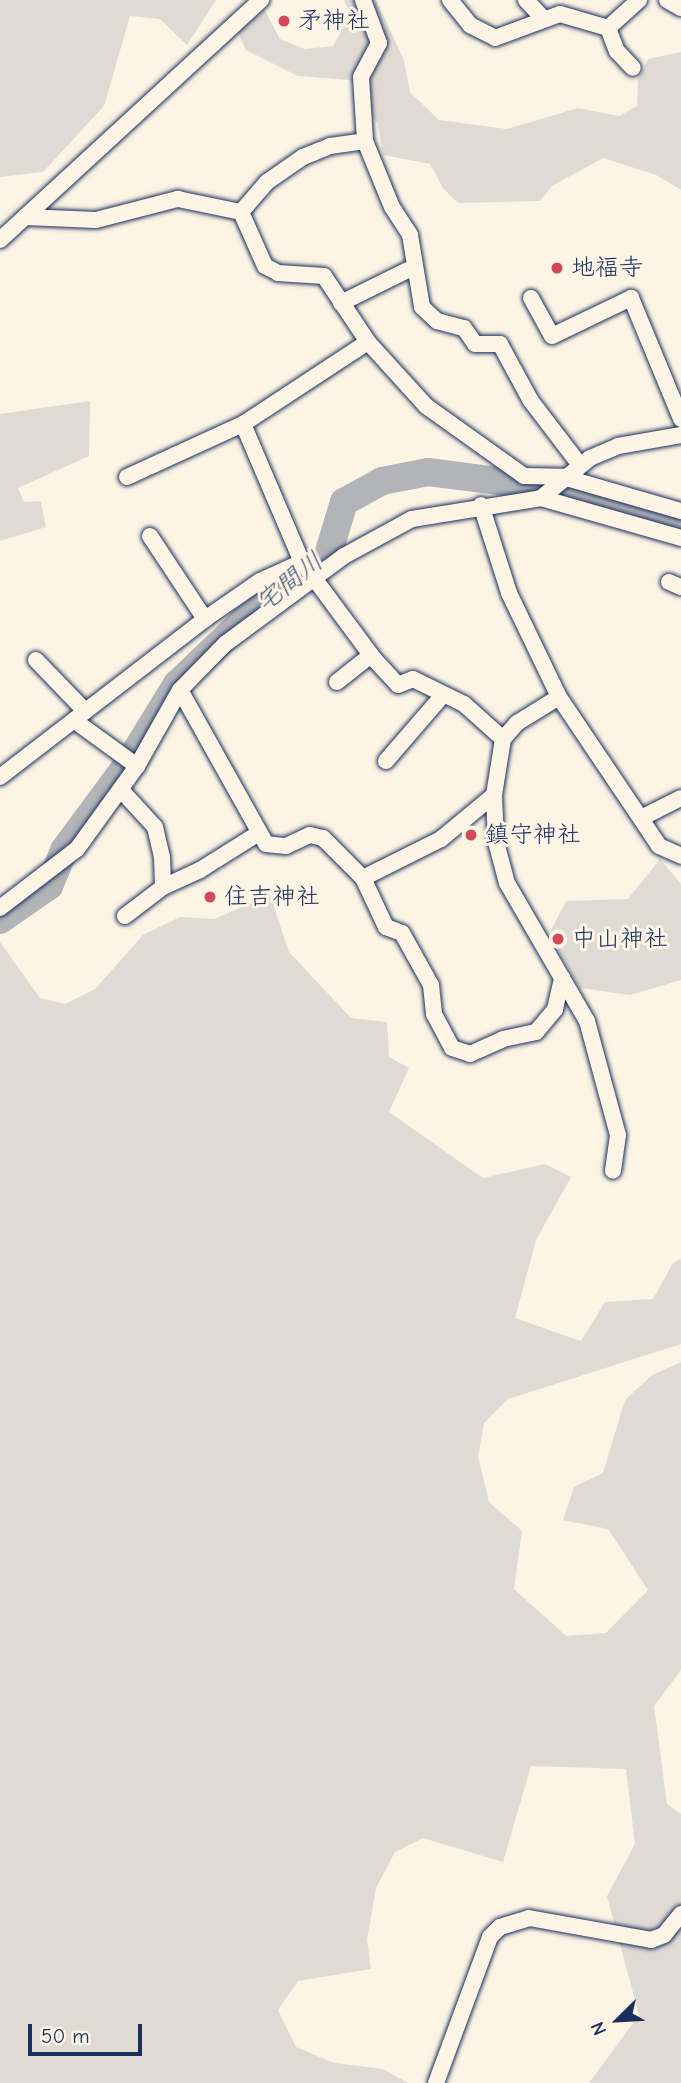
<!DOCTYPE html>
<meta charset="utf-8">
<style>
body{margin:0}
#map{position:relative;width:681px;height:2083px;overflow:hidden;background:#fcf5e5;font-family:"Comic Neue","Klee One",sans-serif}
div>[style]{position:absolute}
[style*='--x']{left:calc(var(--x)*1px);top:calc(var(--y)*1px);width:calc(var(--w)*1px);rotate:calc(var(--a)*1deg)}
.green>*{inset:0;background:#dfdbd4}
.river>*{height:28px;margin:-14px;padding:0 14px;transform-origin:14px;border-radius:14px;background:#b2b4b8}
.roads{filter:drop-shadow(0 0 2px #1b2f5e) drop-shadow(0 0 2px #1b2f5e)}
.street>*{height:16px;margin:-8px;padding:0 8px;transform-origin:8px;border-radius:8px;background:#fcf5e5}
.dots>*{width:19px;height:19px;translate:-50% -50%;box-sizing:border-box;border:4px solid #fcf5e5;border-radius:50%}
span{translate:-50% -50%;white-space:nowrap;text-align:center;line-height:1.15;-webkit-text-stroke:6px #fcf5e5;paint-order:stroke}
.poi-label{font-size:24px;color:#1b2f5e}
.left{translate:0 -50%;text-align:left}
.water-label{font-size:26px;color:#485779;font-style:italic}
.north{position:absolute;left:583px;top:1985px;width:70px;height:70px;-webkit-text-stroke:5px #fcf5e5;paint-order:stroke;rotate:246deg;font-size:19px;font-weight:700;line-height:28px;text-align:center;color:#1b2f5e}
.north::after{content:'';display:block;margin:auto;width:24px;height:32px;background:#1b2f5e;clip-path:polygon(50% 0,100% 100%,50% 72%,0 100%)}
.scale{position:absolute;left:28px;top:2024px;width:114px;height:32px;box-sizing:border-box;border:4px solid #1b2f5e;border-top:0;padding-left:9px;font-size:21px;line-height:24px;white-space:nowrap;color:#1b2f5e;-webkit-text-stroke:5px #fcf5e5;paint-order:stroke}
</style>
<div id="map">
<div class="green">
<div style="clip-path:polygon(0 0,216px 0,187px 45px,160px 19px,130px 16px,104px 106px,43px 172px,0 177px)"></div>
<div style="clip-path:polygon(344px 0,376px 0,404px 60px,410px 92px,439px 120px,507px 129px,578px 108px,619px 116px,637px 106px,638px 79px,648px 59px,681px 52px,681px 190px,656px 175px,603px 158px,552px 186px,540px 201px,458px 203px,443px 188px,430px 164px,383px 155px,378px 124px,350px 80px,298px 76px,246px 50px,238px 33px,264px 9px,280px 39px,305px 49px,333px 46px,350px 15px)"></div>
<div style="clip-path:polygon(90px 401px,89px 456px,18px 488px,24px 502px,41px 501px,46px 527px,0 541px,0 414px)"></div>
<div style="clip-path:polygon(660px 859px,681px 884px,681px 980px,630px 995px,580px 988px,549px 934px,566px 901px,628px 899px)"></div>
<div style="clip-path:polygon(270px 895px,289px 952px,351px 1018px,387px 1022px,389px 1057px,409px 1068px,389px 1112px,483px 1178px,545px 1164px,571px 1177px,536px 1240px,515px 1318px,581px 1341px,605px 1302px,653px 1299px,673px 1263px,681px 1259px,681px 1344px,508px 1399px,484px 1423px,478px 1457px,489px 1502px,522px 1531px,514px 1589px,566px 1636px,606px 1633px,648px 1590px,608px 1529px,563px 1520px,574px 1487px,603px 1473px,625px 1400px,652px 1375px,681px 1362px,681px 1670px,654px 1706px,667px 1804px,681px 1814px,681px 2083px,589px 2083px,639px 2015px,607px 1896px,635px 1844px,626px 1769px,531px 1766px,503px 1862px,423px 1838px,395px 1852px,376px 1888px,367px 1939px,371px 1969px,298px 1981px,278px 2010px,296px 2047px,334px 2063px,383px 2069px,408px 2083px,0 2083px,0 942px,40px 998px,65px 1004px,95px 989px,143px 935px,180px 917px,214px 919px)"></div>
</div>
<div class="river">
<div style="--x:0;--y:920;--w:60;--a:-34.8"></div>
<div style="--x:49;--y:886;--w:39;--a:-67"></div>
<div style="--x:64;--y:850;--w:109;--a:-53.5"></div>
<div style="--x:129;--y:762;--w:92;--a:-58.4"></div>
<div style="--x:177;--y:684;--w:91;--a:-43.7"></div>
<div style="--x:243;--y:621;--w:105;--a:-36.9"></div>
<div style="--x:327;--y:558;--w:59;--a:-73.1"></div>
<div style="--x:344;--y:502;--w:43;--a:-28.9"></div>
<div style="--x:382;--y:481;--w:47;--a:-11.1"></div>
<div style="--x:428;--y:472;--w:103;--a:7.3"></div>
<div style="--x:530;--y:485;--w:156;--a:14.8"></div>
</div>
<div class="roads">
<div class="street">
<div style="--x:363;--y:0;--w:46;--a:69.6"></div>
<div style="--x:379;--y:43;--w:38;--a:118"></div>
<div style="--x:361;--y:77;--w:64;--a:86.4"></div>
<div style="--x:365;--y:141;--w:71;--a:67.8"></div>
<div style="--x:392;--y:207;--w:33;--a:57"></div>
<div style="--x:410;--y:235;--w:73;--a:80.5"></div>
<div style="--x:422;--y:307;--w:21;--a:43"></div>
<div style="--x:437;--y:321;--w:28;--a:15"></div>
<div style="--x:464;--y:328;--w:19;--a:55"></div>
<div style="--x:475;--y:344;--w:25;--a:0"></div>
<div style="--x:500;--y:344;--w:65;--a:61.5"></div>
<div style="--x:531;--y:401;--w:81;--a:52.6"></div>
<div style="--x:450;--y:0;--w:32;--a:51"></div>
<div style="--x:470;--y:25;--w:28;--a:27"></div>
<div style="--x:495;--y:38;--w:69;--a:-20.3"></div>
<div style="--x:560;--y:14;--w:50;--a:16.3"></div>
<div style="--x:608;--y:28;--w:25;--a:69"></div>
<div style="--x:617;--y:51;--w:23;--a:47"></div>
<div style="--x:526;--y:0;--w:26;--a:47"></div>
<div style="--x:667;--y:0;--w:16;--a:30"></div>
<div style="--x:608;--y:28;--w:42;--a:-42.1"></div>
<div style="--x:241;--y:212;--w:40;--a:-49"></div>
<div style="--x:267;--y:182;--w:44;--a:-34.8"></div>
<div style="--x:303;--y:157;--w:29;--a:-22"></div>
<div style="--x:330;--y:146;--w:35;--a:-8"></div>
<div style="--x:25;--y:217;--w:71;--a:2.4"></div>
<div style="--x:96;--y:220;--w:85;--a:-14.4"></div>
<div style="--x:178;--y:199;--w:64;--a:11.7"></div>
<div style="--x:241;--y:212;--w:59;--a:66"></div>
<div style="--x:265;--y:266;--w:15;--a:28"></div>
<div style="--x:278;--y:273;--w:46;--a:3.7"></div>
<div style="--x:324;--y:276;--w:79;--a:56.3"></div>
<div style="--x:368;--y:342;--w:86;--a:47.8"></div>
<div style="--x:426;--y:406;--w:120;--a:35.5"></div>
<div style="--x:524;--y:476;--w:39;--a:1"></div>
<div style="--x:563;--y:477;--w:123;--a:16.1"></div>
<div style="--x:0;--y:240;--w:355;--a:-42.6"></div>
<div style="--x:531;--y:298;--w:43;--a:61.1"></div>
<div style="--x:552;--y:336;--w:88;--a:-25.7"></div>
<div style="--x:631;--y:298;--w:131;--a:67.5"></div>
<div style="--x:341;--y:303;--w:81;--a:-26.3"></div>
<div style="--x:243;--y:424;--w:150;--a:66.9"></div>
<div style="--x:302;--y:562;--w:121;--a:53.4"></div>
<div style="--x:374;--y:659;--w:35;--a:47"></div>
<div style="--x:398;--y:685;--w:16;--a:-22"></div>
<div style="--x:413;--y:679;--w:57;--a:26.1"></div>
<div style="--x:464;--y:704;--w:52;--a:41.9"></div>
<div style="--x:127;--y:477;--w:128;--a:-24.6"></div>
<div style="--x:243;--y:424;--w:149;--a:-33.3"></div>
<div style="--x:541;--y:498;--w:146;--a:15.9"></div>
<div style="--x:481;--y:505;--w:92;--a:72.3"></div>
<div style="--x:509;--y:593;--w:115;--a:64.3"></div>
<div style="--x:559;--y:697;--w:179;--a:56.1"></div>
<div style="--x:659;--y:846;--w:24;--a:24"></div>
<div style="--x:150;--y:536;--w:100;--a:56.5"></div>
<div style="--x:669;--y:582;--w:13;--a:23"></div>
<div style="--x:36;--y:660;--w:71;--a:46.1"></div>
<div style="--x:337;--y:682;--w:43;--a:-38.5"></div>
<div style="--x:180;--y:690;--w:176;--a:60.8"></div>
<div style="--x:266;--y:844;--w:20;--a:6"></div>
<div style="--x:286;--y:846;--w:26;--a:-25"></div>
<div style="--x:310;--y:835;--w:13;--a:13"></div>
<div style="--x:323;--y:838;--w:57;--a:45"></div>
<div style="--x:363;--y:878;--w:54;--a:64.9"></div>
<div style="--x:386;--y:927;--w:17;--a:21"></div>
<div style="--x:402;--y:933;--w:60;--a:60.9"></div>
<div style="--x:431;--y:985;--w:29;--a:84"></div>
<div style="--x:434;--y:1014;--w:38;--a:62"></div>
<div style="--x:452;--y:1048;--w:19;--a:18"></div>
<div style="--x:470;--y:1054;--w:36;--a:-24"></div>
<div style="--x:503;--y:1039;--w:34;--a:-12"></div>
<div style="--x:536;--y:1032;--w:30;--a:-50"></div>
<div style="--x:555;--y:1009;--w:32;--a:-77"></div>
<div style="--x:559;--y:697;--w:49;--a:148.2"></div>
<div style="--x:517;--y:723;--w:21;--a:131"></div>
<div style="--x:503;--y:739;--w:57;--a:99.1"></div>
<div style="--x:494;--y:795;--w:47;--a:87.6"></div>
<div style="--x:496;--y:842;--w:42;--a:75"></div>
<div style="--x:507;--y:883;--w:160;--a:59.9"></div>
<div style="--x:587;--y:1021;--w:118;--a:74.8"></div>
<div style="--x:618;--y:1135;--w:36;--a:98"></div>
<div style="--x:75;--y:721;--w:77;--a:36"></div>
<div style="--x:386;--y:761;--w:87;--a:-49.2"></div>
<div style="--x:0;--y:777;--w:259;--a:-37.6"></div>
<div style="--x:205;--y:619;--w:67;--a:-34.6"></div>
<div style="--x:260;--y:581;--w:46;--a:-24.3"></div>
<div style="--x:121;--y:790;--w:50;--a:47.4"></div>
<div style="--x:155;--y:827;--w:31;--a:77"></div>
<div style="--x:162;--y:857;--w:30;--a:88"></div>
<div style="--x:163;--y:887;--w:48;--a:142.7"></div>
<div style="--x:643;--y:817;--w:42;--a:-26.6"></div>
<div style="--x:363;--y:878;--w:87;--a:-26.6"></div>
<div style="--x:441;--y:839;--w:69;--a:-39.7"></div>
<div style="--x:163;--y:887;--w:41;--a:-24.7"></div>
<div style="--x:200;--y:870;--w:70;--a:-32.1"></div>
<div style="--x:0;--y:908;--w:97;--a:-37.5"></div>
<div style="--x:77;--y:849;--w:102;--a:-54.1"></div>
<div style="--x:137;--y:766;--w:87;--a:-60.5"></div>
<div style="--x:180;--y:690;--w:64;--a:-45.6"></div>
<div style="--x:225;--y:644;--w:148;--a:-36.5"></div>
<div style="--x:344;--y:556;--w:77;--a:-28.6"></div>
<div style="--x:412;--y:519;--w:131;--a:-9.2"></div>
<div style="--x:541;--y:498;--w:63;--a:-39.2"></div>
<div style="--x:590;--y:458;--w:30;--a:-23"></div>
<div style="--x:618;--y:446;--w:64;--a:-9.9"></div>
<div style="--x:436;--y:2083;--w:156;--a:-69.7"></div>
<div style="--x:490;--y:1937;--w:14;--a:-45"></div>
<div style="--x:500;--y:1927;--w:30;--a:-17"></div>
<div style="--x:529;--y:1918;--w:124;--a:10.2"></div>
<div style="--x:651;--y:1940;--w:14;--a:-21"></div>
<div style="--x:664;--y:1935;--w:27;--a:-51"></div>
</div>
</div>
<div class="dots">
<div style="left:284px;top:21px;background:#d1495b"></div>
<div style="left:557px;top:268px;background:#d1495b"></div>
<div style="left:471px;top:835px;background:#d1495b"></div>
<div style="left:210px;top:897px;background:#d1495b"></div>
<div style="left:558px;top:939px;background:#d1495b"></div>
</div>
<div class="poi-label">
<span class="left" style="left:298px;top:21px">矛神社</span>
<span class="left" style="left:571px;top:268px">地福寺</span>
<span class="left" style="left:485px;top:835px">鎮守神社</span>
<span class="left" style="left:224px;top:897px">住吉神社</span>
<span class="left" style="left:572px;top:939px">中山神社</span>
</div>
<div class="water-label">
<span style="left:290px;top:583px;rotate:-39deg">宅間川</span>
</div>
<div class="north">N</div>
<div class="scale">50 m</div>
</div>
